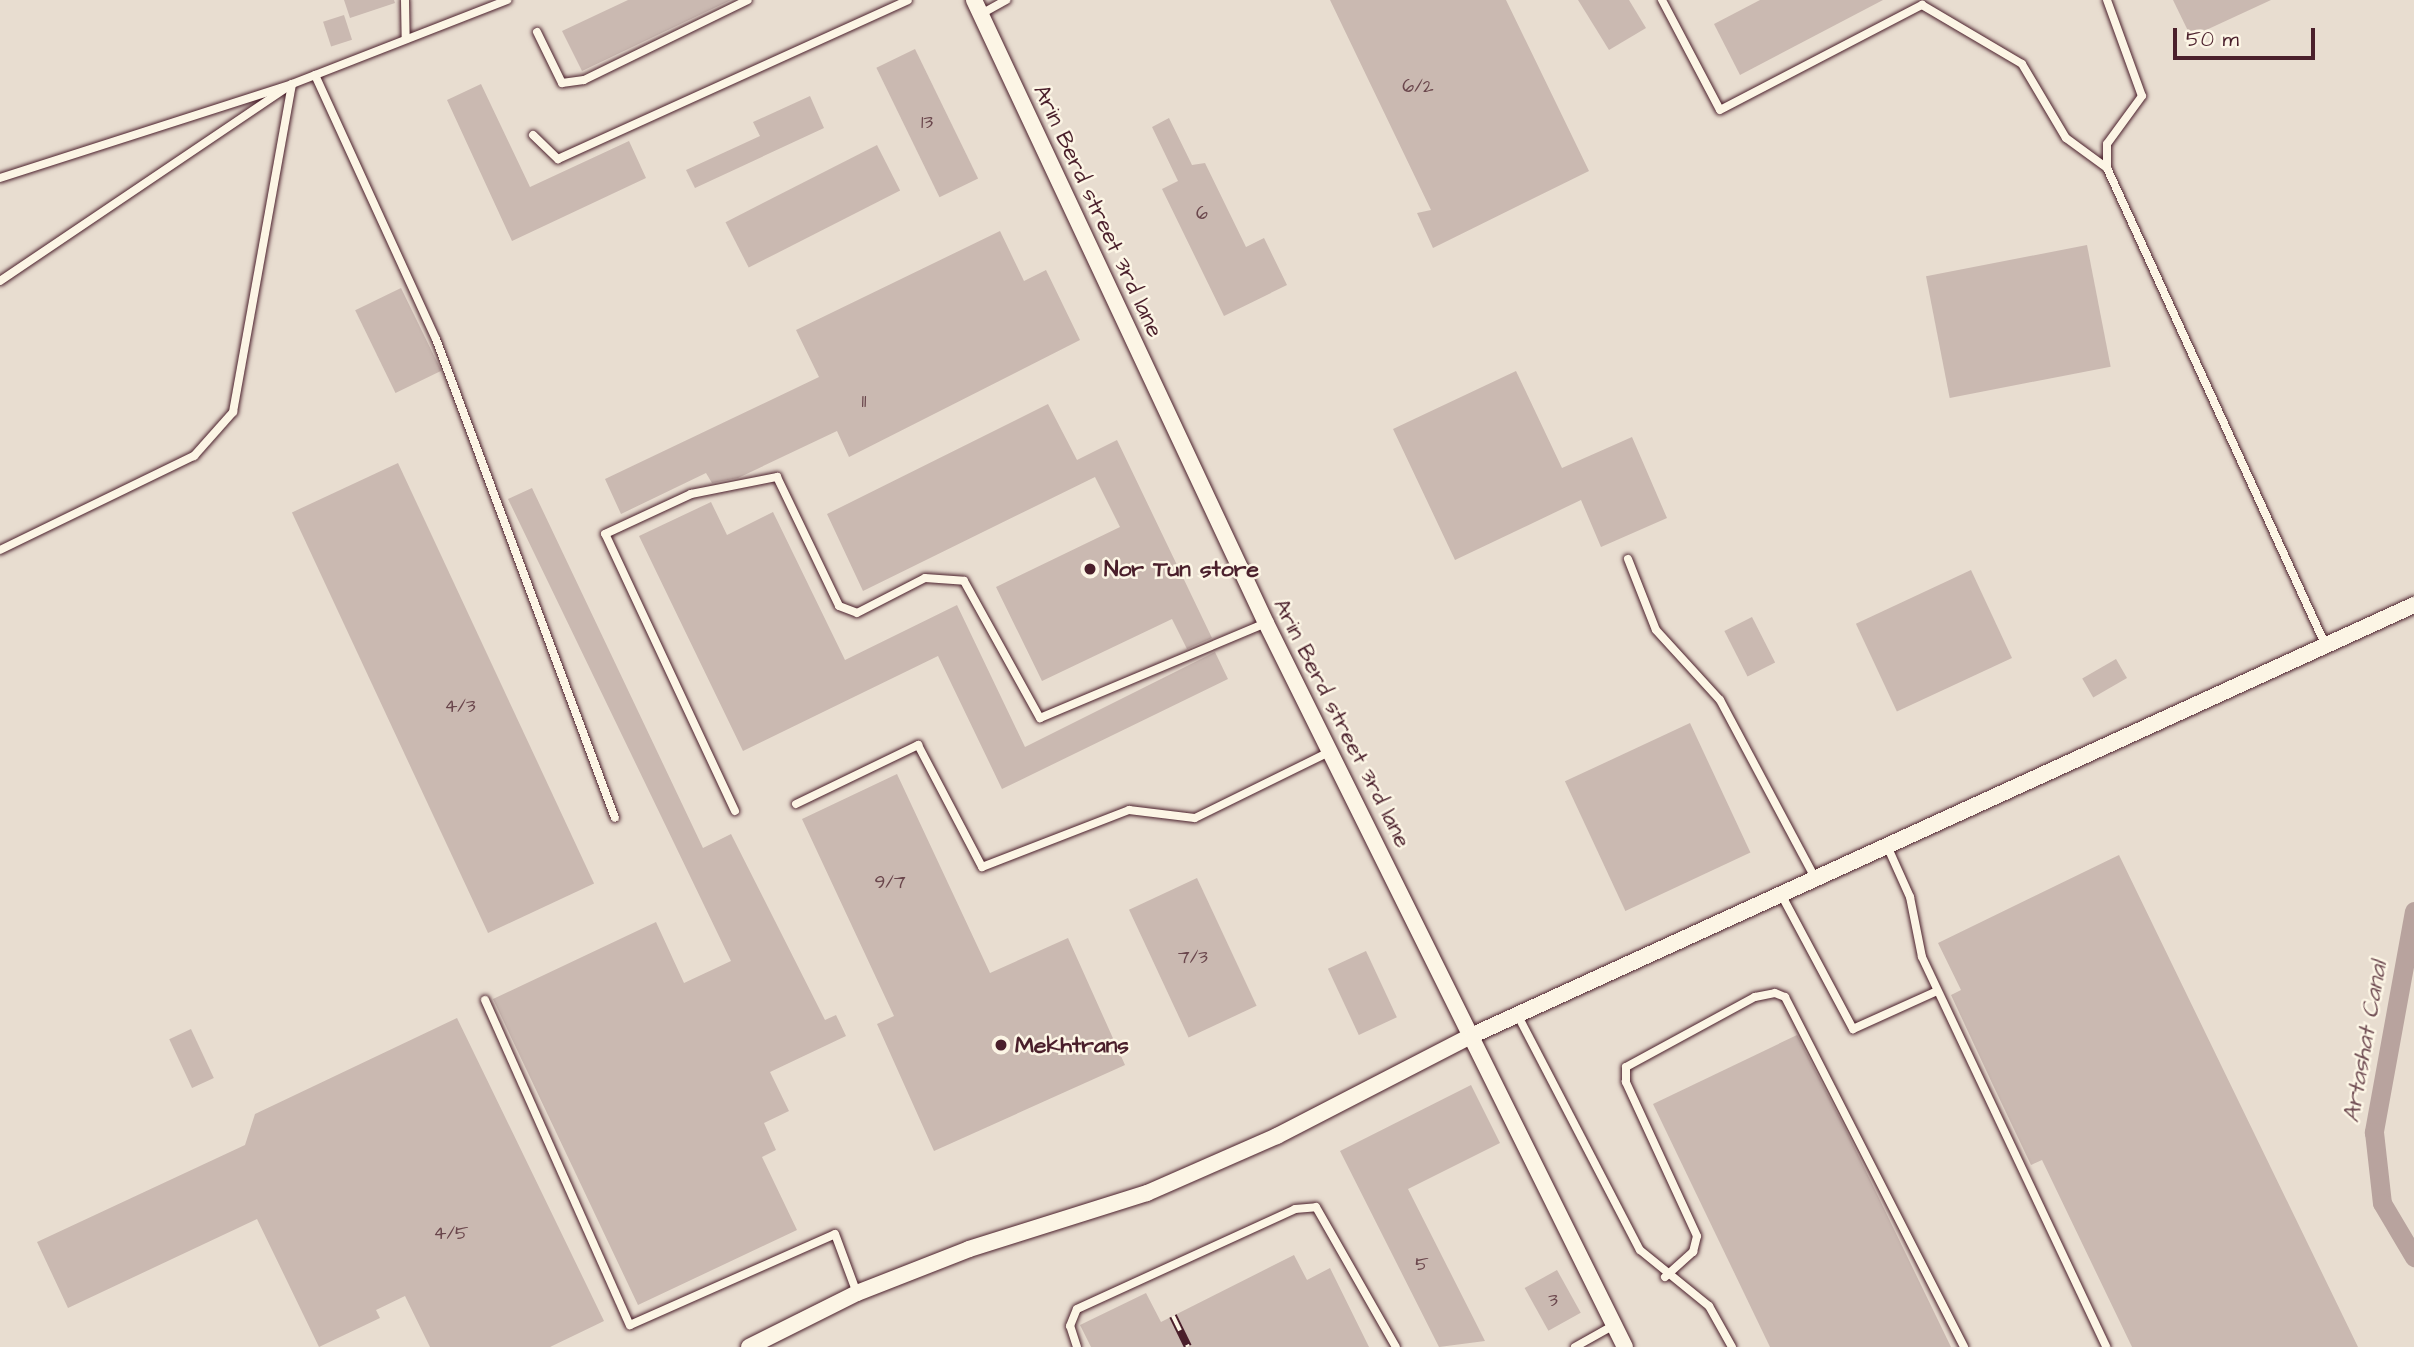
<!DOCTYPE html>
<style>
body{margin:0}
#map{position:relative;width:2414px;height:1347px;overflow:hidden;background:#f5ecde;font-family:"Architects Daughter",sans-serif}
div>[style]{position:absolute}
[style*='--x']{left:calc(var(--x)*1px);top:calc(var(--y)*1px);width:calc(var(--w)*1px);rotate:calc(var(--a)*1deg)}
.built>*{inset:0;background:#e8ddd0;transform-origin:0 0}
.canal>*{height:19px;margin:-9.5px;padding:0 9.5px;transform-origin:9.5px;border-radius:9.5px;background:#b8a39e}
.building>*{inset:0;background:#cab9b1;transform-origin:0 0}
.roads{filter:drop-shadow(0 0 2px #4a1f2b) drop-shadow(0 0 2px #4a1f2b)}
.lane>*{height:8px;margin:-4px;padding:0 4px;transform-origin:4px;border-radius:4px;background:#fcf5e5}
.street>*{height:16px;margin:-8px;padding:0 8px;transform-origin:8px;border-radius:8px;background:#fcf5e5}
.rail>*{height:8px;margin-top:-4px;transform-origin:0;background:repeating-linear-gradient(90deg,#fcf5e5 0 16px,#4a1f2b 0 32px);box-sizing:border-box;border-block:2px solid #4a1f2b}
.dots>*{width:19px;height:19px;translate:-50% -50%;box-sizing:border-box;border:4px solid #fcf5e5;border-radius:50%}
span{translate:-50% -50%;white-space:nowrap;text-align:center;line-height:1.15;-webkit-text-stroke:5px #fcf5e5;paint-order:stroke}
.number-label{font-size:19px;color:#6a464c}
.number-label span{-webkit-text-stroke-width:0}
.street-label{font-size:23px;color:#4a1f2b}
.poi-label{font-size:23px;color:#4a1f2b;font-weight:700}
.left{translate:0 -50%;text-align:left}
.water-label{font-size:24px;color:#704d53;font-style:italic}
.scale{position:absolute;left:2173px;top:28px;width:142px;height:32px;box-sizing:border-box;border:4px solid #4a1f2b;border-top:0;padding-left:9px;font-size:21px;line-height:24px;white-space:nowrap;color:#4a1f2b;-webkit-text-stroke:5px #fcf5e5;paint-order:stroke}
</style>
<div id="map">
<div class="built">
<div style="left:0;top:0;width:2414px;height:1347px"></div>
</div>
<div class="canal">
<div style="--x:2414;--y:911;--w:225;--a:100.3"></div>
<div style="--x:2374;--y:1132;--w:71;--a:83.6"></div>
<div style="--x:2382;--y:1203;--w:63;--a:59.3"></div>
</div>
<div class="building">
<div style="clip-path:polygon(344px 0,394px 0,395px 3px,350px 18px)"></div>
<div style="clip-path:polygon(628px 0,731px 0,582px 71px,562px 31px)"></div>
<div style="clip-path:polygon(1330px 0,1506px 0,1589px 171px,1433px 248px,1417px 213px,1431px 210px)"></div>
<div style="clip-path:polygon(1578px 0,1629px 0,1646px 28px,1609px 50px)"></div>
<div style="clip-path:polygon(1760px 0,1883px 0,1740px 75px,1714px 24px)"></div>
<div style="clip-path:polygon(2173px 0,2271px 0,2191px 37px)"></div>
<div style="left:344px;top:15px;width:26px;height:22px;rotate:72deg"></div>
<div style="left:915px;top:49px;width:144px;height:43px;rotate:64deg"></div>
<div style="clip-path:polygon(481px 84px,530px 187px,629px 141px,646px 178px,512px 241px,447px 100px)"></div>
<div style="clip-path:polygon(810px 96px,824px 128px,695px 188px,686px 170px,760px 136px,753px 122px)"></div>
<div style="clip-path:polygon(1169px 118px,1192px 165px,1205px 163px,1246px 247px,1264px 238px,1287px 285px,1224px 316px,1162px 189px,1178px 181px,1152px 127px)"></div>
<div style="left:877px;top:145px;width:51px;height:170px;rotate:63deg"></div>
<div style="clip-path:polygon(1000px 231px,1024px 281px,1046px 270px,1080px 340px,849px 457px,837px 431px,738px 478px,712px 483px,706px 473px,621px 514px,605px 479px,819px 377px,796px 330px)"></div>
<div style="left:2087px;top:245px;width:124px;height:164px;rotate:79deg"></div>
<div style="left:401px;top:288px;width:92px;height:51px;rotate:64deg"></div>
<div style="clip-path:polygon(1516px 371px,1562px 468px,1632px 437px,1667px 518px,1601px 547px,1581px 500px,1455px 560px,1393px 429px)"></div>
<div style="clip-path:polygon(1048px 404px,1077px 460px,1117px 440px,1212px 638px,1187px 649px,1172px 619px,1042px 681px,996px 587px,1120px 527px,1095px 477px,863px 591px,827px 514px)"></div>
<div style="left:398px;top:463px;width:464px;height:117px;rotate:65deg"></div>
<div style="clip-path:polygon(532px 488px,703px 848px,731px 834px,825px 1020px,836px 1015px,846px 1036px,770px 1072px,789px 1111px,764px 1123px,776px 1150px,762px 1157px,797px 1230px,638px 1305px,493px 999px,656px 922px,684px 983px,731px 961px,508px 499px)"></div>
<div style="clip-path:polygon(711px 502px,727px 535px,773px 512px,845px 660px,957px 605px,1025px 747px,1215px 652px,1228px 679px,1002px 789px,938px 656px,743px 751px,639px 536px)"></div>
<div style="left:1971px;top:570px;width:97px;height:127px;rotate:65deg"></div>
<div style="left:1752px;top:617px;width:51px;height:31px;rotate:63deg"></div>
<div style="left:2116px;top:659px;width:22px;height:39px;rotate:60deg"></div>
<div style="left:1690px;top:723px;width:143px;height:138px;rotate:65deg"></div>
<div style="clip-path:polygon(897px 774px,990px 973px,1068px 938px,1125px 1065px,934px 1151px,877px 1024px,894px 1016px,802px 819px)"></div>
<div style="clip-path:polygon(2119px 855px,2358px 1347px,2132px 1347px,2042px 1160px,2031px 1165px,1992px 1083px,1951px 995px,1961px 990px,1938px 943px)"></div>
<div style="left:1197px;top:878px;width:141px;height:75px;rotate:65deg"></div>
<div style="left:1366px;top:951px;width:73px;height:42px;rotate:65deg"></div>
<div style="clip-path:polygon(457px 1018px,604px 1321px,550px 1347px,430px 1347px,405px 1296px,376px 1310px,380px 1318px,319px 1347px,257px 1219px,68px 1308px,37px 1242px,245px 1145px,255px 1114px)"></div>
<div style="left:191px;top:1029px;width:54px;height:24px;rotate:65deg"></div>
<div style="clip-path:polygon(1797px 1035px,1846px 1130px,1951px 1347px,1770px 1347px,1653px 1104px)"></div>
<div style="clip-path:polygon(1471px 1085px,1500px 1143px,1408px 1189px,1485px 1341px,1439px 1347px,1340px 1151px)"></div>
<div style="clip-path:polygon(1294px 1255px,1307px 1280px,1330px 1268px,1369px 1347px,1091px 1347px,1080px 1325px,1146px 1293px,1161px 1322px)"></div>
<div style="left:1557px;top:1270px;width:49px;height:37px;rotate:61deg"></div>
</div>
<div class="roads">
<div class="lane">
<div style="--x:405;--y:0;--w:39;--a:89"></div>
<div style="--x:1662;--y:0;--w:124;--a:62.2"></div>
<div style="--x:1720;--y:110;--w:228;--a:-27.5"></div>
<div style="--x:1922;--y:5;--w:116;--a:30.5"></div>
<div style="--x:2022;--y:64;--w:86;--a:59.3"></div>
<div style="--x:2066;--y:138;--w:51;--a:36.2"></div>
<div style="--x:2107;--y:0;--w:102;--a:70"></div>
<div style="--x:2142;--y:96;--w:59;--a:126.1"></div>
<div style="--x:2107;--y:144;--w:24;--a:90"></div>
<div style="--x:2107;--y:168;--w:524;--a:65.39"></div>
<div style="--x:981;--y:14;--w:29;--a:-29"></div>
<div style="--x:537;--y:32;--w:57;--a:63.9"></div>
<div style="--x:562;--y:83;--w:22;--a:-8"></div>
<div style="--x:584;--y:80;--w:182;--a:-26"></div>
<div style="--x:315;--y:75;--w:290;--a:65.4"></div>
<div style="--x:436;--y:339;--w:511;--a:69.51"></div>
<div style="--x:533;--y:135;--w:35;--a:44"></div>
<div style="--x:558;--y:159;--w:384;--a:-24.4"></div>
<div style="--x:0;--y:178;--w:307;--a:-17.8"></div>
<div style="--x:292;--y:84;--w:352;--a:146"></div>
<div style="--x:0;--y:550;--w:216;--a:-25.9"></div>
<div style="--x:194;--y:456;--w:59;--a:-48.4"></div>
<div style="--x:233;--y:412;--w:333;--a:-79.8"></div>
<div style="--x:292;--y:84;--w:231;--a:-21.3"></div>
<div style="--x:1628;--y:559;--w:76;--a:68.5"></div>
<div style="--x:1656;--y:630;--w:95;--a:47.6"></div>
<div style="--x:1720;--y:700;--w:204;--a:61.9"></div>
<div style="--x:796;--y:804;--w:136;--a:-25.8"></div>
<div style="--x:918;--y:745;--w:138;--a:62.3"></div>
<div style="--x:982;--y:867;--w:158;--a:-21.2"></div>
<div style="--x:1129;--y:810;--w:66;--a:6.9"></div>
<div style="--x:1195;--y:818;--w:152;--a:-26.2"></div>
<div style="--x:735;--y:811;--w:306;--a:-115.1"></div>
<div style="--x:605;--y:534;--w:95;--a:-24.9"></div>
<div style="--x:691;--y:494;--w:88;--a:-11.2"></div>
<div style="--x:777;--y:477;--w:143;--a:64.3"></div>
<div style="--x:839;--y:606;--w:19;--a:21"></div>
<div style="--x:857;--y:613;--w:76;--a:-27.2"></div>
<div style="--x:925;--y:578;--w:39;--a:4"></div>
<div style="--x:964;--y:581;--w:157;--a:61"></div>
<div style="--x:1040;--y:718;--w:245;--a:-22.8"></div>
<div style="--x:1888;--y:848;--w:54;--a:65.8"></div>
<div style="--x:1910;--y:897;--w:61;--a:78.7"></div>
<div style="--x:1922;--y:957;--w:431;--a:64.7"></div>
<div style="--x:1782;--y:896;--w:151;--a:61.9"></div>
<div style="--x:1853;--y:1029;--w:92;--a:-24.3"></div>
<div style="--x:485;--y:1000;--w:356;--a:66"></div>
<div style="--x:630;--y:1325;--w:224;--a:-23.9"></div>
<div style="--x:835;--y:1234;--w:63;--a:69.6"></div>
<div style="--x:1517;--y:1014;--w:266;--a:62.5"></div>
<div style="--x:1640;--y:1250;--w:89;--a:39.1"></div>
<div style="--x:1709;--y:1306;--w:47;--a:60.7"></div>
<div style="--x:1665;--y:1277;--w:38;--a:-42"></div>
<div style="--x:1693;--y:1252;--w:16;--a:-76"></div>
<div style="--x:1697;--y:1236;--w:170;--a:-114.8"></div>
<div style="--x:1626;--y:1082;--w:15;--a:-90"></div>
<div style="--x:1626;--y:1067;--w:147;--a:-28.5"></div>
<div style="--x:1755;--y:997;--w:20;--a:-11"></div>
<div style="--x:1775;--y:993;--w:11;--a:22"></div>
<div style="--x:1785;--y:997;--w:393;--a:62.9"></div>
<div style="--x:1077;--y:1347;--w:22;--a:-108"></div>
<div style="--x:1070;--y:1326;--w:18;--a:-68"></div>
<div style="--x:1077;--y:1309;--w:240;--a:-24.6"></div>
<div style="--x:1295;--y:1209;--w:21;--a:-5"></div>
<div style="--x:1316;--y:1207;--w:161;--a:60.3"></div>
<div style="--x:1575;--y:1347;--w:45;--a:-29.4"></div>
</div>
<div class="street">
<div style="--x:974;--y:0;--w:688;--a:64.89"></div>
<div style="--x:1266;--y:623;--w:808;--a:63.63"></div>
<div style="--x:749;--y:1347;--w:121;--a:-26.6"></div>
<div style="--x:857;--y:1293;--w:120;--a:-21.4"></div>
<div style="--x:969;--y:1249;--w:187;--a:-17.5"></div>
<div style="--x:1147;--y:1193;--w:142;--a:-23.7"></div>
<div style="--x:1277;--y:1136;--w:220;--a:-27.3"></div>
<div style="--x:1473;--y:1035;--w:1035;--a:-24.56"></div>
</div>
</div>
<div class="rail">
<div style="--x:1173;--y:1316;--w:34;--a:64"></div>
</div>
<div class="dots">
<div style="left:1090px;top:569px;background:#4a1f2b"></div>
<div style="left:1001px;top:1045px;background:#4a1f2b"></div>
</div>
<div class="number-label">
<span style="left:1418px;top:87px">6/2</span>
<span style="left:927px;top:123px">13</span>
<span style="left:1202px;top:214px">6</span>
<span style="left:864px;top:402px">11</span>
<span style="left:460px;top:707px">4/3</span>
<span style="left:890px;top:883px">9/7</span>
<span style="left:1193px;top:958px">7/3</span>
<span style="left:451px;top:1234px">4/5</span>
<span style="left:1422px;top:1265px">5</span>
<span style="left:1553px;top:1301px">3</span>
</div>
<div class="street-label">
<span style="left:1098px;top:211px;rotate:65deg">Arin Berd street 3rd lane</span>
<span style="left:1342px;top:723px;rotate:63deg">Arin Berd street 3rd lane</span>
</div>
<div class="poi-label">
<span class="left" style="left:1104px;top:569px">Nor Tun store</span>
<span class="left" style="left:1015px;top:1045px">Mekhtrans</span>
</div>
<div class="water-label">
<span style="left:2366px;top:1042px;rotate:-80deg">Artashat Canal</span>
</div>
<div class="scale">50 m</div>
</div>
